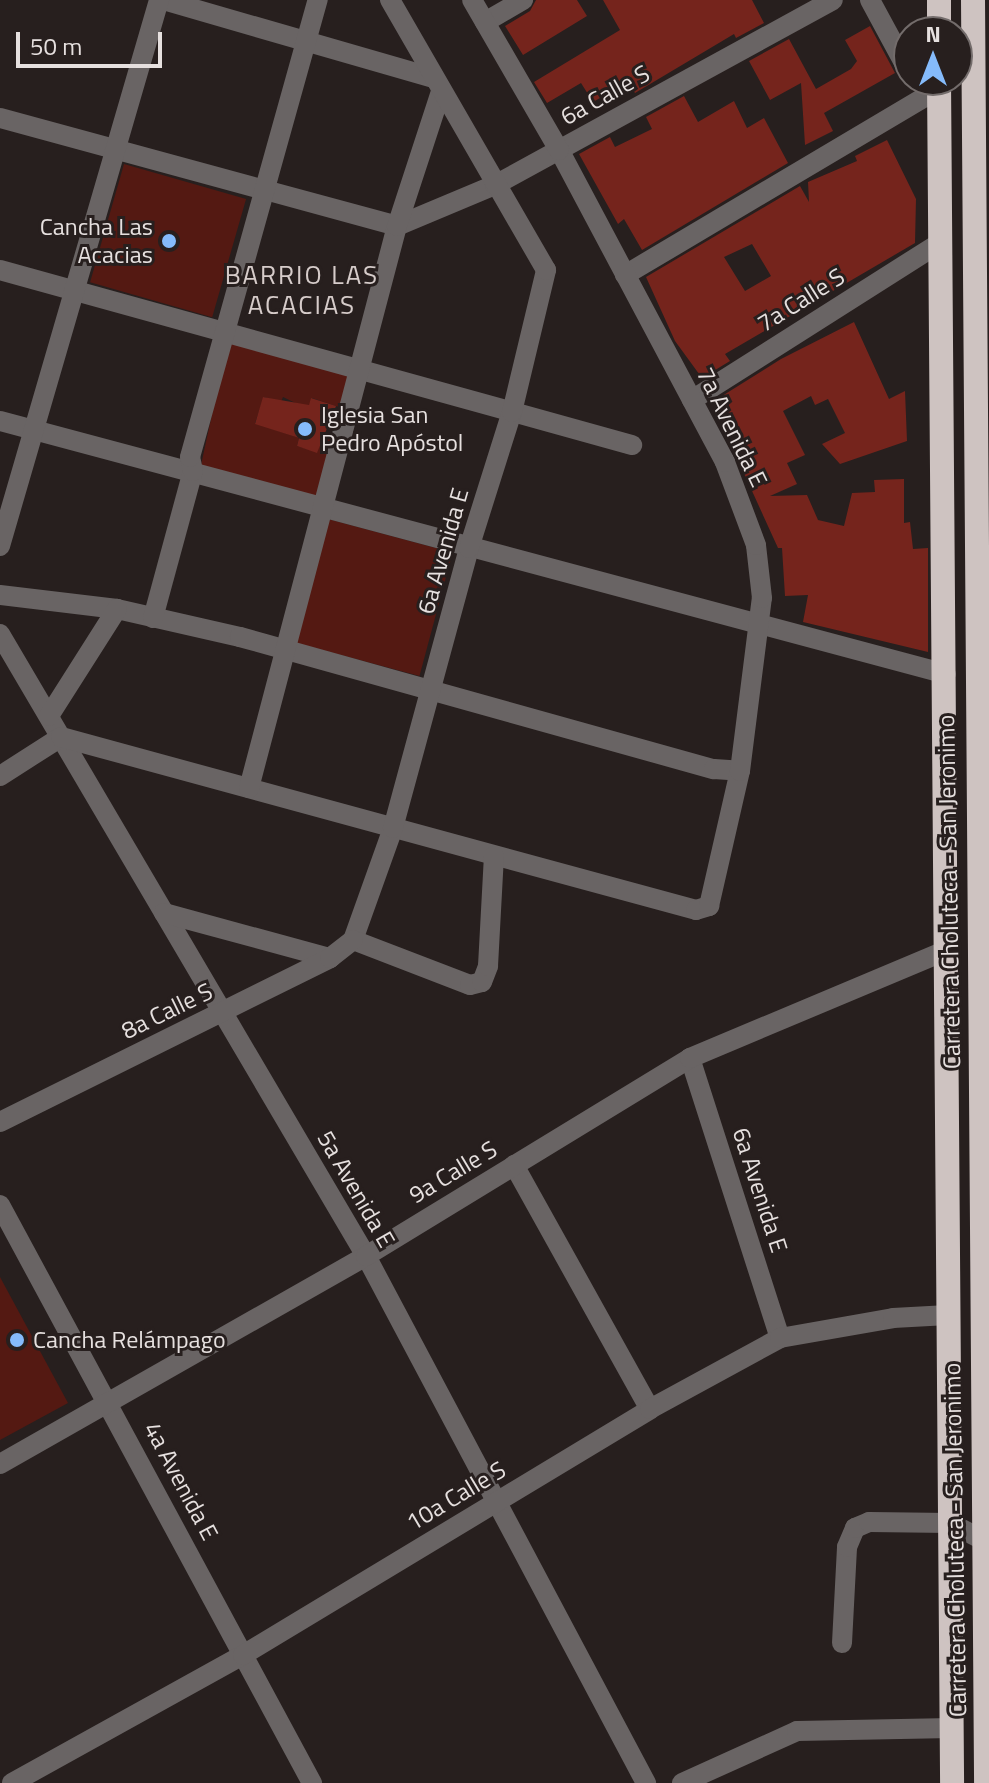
<!DOCTYPE html>
<meta charset="utf-8">
<style>
body{margin:0}
#map{position:relative;width:989px;height:1783px;overflow:hidden;background:#271f1e;font-family:"Titillium Web",sans-serif}
div>[style]{position:absolute}
[style*='--x']{left:calc(var(--x)*1px);top:calc(var(--y)*1px);width:calc(var(--w)*1px);rotate:calc(var(--a)*1deg)}
.green>*{inset:0;background:#541912;transform-origin:0 0}
.building>*{inset:0;background:#75241c}
.minor>*{height:20px;margin:-10px;padding:0 10px;transform-origin:10px;border-radius:10px;background:#696464}
.highway>*{height:24px;margin:-12px;padding:0 12px;transform-origin:12px;border-radius:12px;background:#cec3c1}
.dots>*{width:22px;height:22px;translate:-50% -50%;box-sizing:border-box;border:4px solid #271f1e;border-radius:50%}
span{translate:-50% -50%;white-space:nowrap;text-align:center;line-height:1.15;-webkit-text-stroke:6px #271f1e;paint-order:stroke}
.street-label{font-size:24px;color:#e6e0df}
.poi-label{font-size:24px;color:#e6e0df}
.right{translate:-100% -50%;text-align:right}
.left{translate:0 -50%;text-align:left}
.neighbourhood-label{font-size:26px;color:#d6ccca;letter-spacing:2px}
.north{position:absolute;left:893px;top:16px;width:80px;height:80px;box-sizing:border-box;background:#271f1e;border:2px solid #736c6b;border-radius:50%;rotate:0deg;font-size:22px;font-weight:700;line-height:32px;text-align:center;color:#e6e0df}
.north::after{content:'';display:block;margin:auto;width:28px;height:36px;background:#85bbfb;clip-path:polygon(50% 0,100% 100%,50% 72%,0 100%)}
.scale{position:absolute;left:16px;top:32px;width:146px;height:36px;box-sizing:border-box;border:4px solid #e6e0df;border-top:0;padding-left:10px;font-size:24px;line-height:28px;white-space:nowrap;color:#e6e0df;-webkit-text-stroke:6px #271f1e;paint-order:stroke}
</style>
<div id="map">
<div class="green">
<div style="left:124px;top:164px;width:127px;height:123px;rotate:16deg"></div>
<div style="clip-path:polygon(229px 336px,355px 372px,345px 409px,312px 398px,308px 409px,283px 397px,281px 402px,264px 397px,255px 423px,299px 438px,297px 446px,317px 452px,323px 433px,337px 438px,321px 502px,201px 465px)"></div>
<div style="left:328px;top:519px;width:129px;height:128px;rotate:15deg"></div>
<div style="clip-path:polygon(0 1277px,68px 1403px,0 1440px)"></div>
</div>
<div class="building">
<div style="clip-path:polygon(536px 0,577px 0,587px 16px,523px 55px,505px 26px,530px 11px)"></div>
<div style="clip-path:polygon(603px 0,752px 0,764px 23px,736px 38px,734px 34px,635px 93px,628px 82px,593px 102px,581px 83px,547px 103px,534px 82px,620px 30px)"></div>
<div style="clip-path:polygon(870px 26px,895px 73px,824px 113px,833px 131px,805px 145px,801px 83px,770px 100px,749px 61px,789px 39px,816px 89px,851px 69px,857px 61px,845px 40px)"></div>
<div style="clip-path:polygon(684px 96px,698px 122px,734px 101px,747px 128px,764px 118px,788px 163px,642px 250px,624px 219px,618px 224px,579px 154px,610px 137px,615px 147px,652px 129px,646px 117px)"></div>
<div style="clip-path:polygon(evenodd,887px 140px,916px 199px,915px 243px,725px 354px,730px 361px,702px 378px,675px 341px,646px 277px,800px 186px,809px 202px,808px 182px,857px 161px,855px 156px,887px 140px,752px 244px,771px 276px,745px 291px,724px 257px,752px 244px)"></div>
<div style="clip-path:polygon(854px 322px,889px 399px,905px 391px,907px 441px,840px 464px,822px 444px,845px 433px,828px 399px,815px 405px,811px 396px,783px 411px,805px 455px,787px 463px,797px 484px,770px 496px,807px 495px,818px 520px,844px 526px,852px 493px,875px 492px,874px 480px,904px 479px,904px 523px,910px 522px,913px 549px,928px 548px,928px 652px,803px 622px,808px 595px,785px 596px,782px 548px,778px 548px,737px 458px,743px 455px,714px 401px,781px 359px)"></div>
<div style="clip-path:polygon(263px 397px,309px 405px,311px 398px,336px 406px,317px 453px,297px 446px,299px 438px,255px 424px)"></div>
</div>
<div class="minor">
<div style="--x:163;--y:0;--w:282;--a:16.1"></div>
<div style="--x:870;--y:0;--w:82;--a:61.6"></div>
<div style="--x:485;--y:22;--w:44;--a:-30.1"></div>
<div style="--x:0;--y:118;--w:411;--a:15.2"></div>
<div style="--x:397;--y:226;--w:106;--a:-22.7"></div>
<div style="--x:495;--y:185;--w:385;--a:-28.7"></div>
<div style="--x:0;--y:270;--w:656;--a:15.48"></div>
<div style="--x:625;--y:275;--w:347;--a:-30.7"></div>
<div style="--x:692;--y:400;--w:291;--a:-32.4"></div>
<div style="--x:0;--y:421;--w:979;--a:14.97"></div>
<div style="--x:0;--y:546;--w:569;--a:-73.76"></div>
<div style="--x:0;--y:595;--w:118;--a:6.8"></div>
<div style="--x:117;--y:609;--w:126;--a:12.8"></div>
<div style="--x:240;--y:637;--w:492;--a:15.6"></div>
<div style="--x:714;--y:769;--w:26;--a:4"></div>
<div style="--x:153;--y:618;--w:152;--a:-74.8"></div>
<div style="--x:193;--y:471;--w:14;--a:-102"></div>
<div style="--x:190;--y:457;--w:475;--a:-74.4"></div>
<div style="--x:0;--y:634;--w:722;--a:59.53"></div>
<div style="--x:366;--y:1256;--w:597;--a:62.02"></div>
<div style="--x:49;--y:716;--w:127;--a:-57.6"></div>
<div style="--x:0;--y:776;--w:72;--a:-32.6"></div>
<div style="--x:61;--y:737;--w:658;--a:15.24"></div>
<div style="--x:696;--y:910;--w:14;--a:-17"></div>
<div style="--x:709;--y:906;--w:139;--a:-77.1"></div>
<div style="--x:740;--y:771;--w:174;--a:-82.8"></div>
<div style="--x:762;--y:598;--w:53;--a:-96.5"></div>
<div style="--x:756;--y:545;--w:89;--a:-110.5"></div>
<div style="--x:725;--y:462;--w:353;--a:-118"></div>
<div style="--x:559;--y:150;--w:173;--a:-120.1"></div>
<div style="--x:249;--y:788;--w:581;--a:-75.25"></div>
<div style="--x:397;--y:226;--w:142;--a:-71.9"></div>
<div style="--x:164;--y:913;--w:172;--a:15.2"></div>
<div style="--x:353;--y:940;--w:119;--a:-70.3"></div>
<div style="--x:393;--y:828;--w:290;--a:-74.8"></div>
<div style="--x:469;--y:548;--w:143;--a:-72.5"></div>
<div style="--x:512;--y:412;--w:146;--a:-76.5"></div>
<div style="--x:546;--y:270;--w:312;--a:-120"></div>
<div style="--x:353;--y:940;--w:125;--a:21"></div>
<div style="--x:470;--y:985;--w:12;--a:-14"></div>
<div style="--x:482;--y:982;--w:17;--a:-69"></div>
<div style="--x:488;--y:966;--w:110;--a:-86.9"></div>
<div style="--x:690;--y:1058;--w:294;--a:72.2"></div>
<div style="--x:0;--y:1122;--w:369;--a:-26.4"></div>
<div style="--x:330;--y:958;--w:29;--a:-38"></div>
<div style="--x:514;--y:1165;--w:279;--a:60.9"></div>
<div style="--x:0;--y:1205;--w:657;--a:61.64"></div>
<div style="--x:0;--y:1464;--w:421;--a:-29.6"></div>
<div style="--x:366;--y:1256;--w:380;--a:-31.4"></div>
<div style="--x:690;--y:1058;--w:277;--a:-22.8"></div>
<div style="--x:842;--y:1643;--w:96;--a:-87"></div>
<div style="--x:847;--y:1547;--w:21;--a:-67"></div>
<div style="--x:855;--y:1528;--w:15;--a:-23"></div>
<div style="--x:869;--y:1522;--w:81;--a:0.7"></div>
<div style="--x:950;--y:1523;--w:44;--a:27.1"></div>
<div style="--x:12;--y:1783;--w:264;--a:-29"></div>
<div style="--x:243;--y:1655;--w:476;--a:-31.1"></div>
<div style="--x:650;--y:1409;--w:148;--a:-28.6"></div>
<div style="--x:780;--y:1338;--w:115;--a:-10"></div>
<div style="--x:893;--y:1318;--w:55;--a:-3.1"></div>
<div style="--x:682;--y:1783;--w:126;--a:-24.3"></div>
<div style="--x:797;--y:1731;--w:155;--a:-1.1"></div>
</div>
<div class="highway">
<div style="--x:939;--y:0;--w:32;--a:90"></div>
<div style="--x:973;--y:0;--w:1783;--a:89.58"></div>
<div style="--x:939;--y:80;--w:1703;--a:89.56"></div>
</div>
<div class="dots">
<div style="left:169px;top:241px;background:#85bbfb"></div>
<div style="left:305px;top:429px;background:#85bbfb"></div>
<div style="left:17px;top:1340px;background:#85bbfb"></div>
</div>
<div class="street-label">
<span style="left:605px;top:95px;rotate:-29deg">6a Calle S</span>
<span style="left:801px;top:300px;rotate:-32deg">7a Calle S</span>
<span style="left:732px;top:427px;rotate:64deg">7a Avenida E</span>
<span style="left:443px;top:551px;rotate:-74deg">6a Avenida E</span>
<span style="left:949px;top:892px;rotate:-91deg">Carretera Choluteca - San Jeronimo</span>
<span style="left:167px;top:1011px;rotate:-26deg">8a Calle S</span>
<span style="left:453px;top:1172px;rotate:-31deg">9a Calle S</span>
<span style="left:356px;top:1189px;rotate:60deg">5a Avenida E</span>
<span style="left:760px;top:1190px;rotate:72deg">6a Avenida E</span>
<span style="left:181px;top:1481px;rotate:62deg">4a Avenida E</span>
<span style="left:456px;top:1496px;rotate:-31deg">10a Calle S</span>
<span style="left:955px;top:1540px;rotate:-91deg">Carretera Choluteca - San Jeronimo</span>
</div>
<div class="poi-label">
<span class="right" style="left:153px;top:241px">Cancha Las<br>Acacias</span>
<span class="left" style="left:321px;top:429px">Iglesia San<br>Pedro Apóstol</span>
<span class="left" style="left:33px;top:1340px">Cancha Relámpago</span>
</div>
<div class="neighbourhood-label">
<span style="left:302px;top:290px">BARRIO LAS<br>ACACIAS</span>
</div>
<div class="north">N</div>
<div class="scale">50 m</div>
</div>
